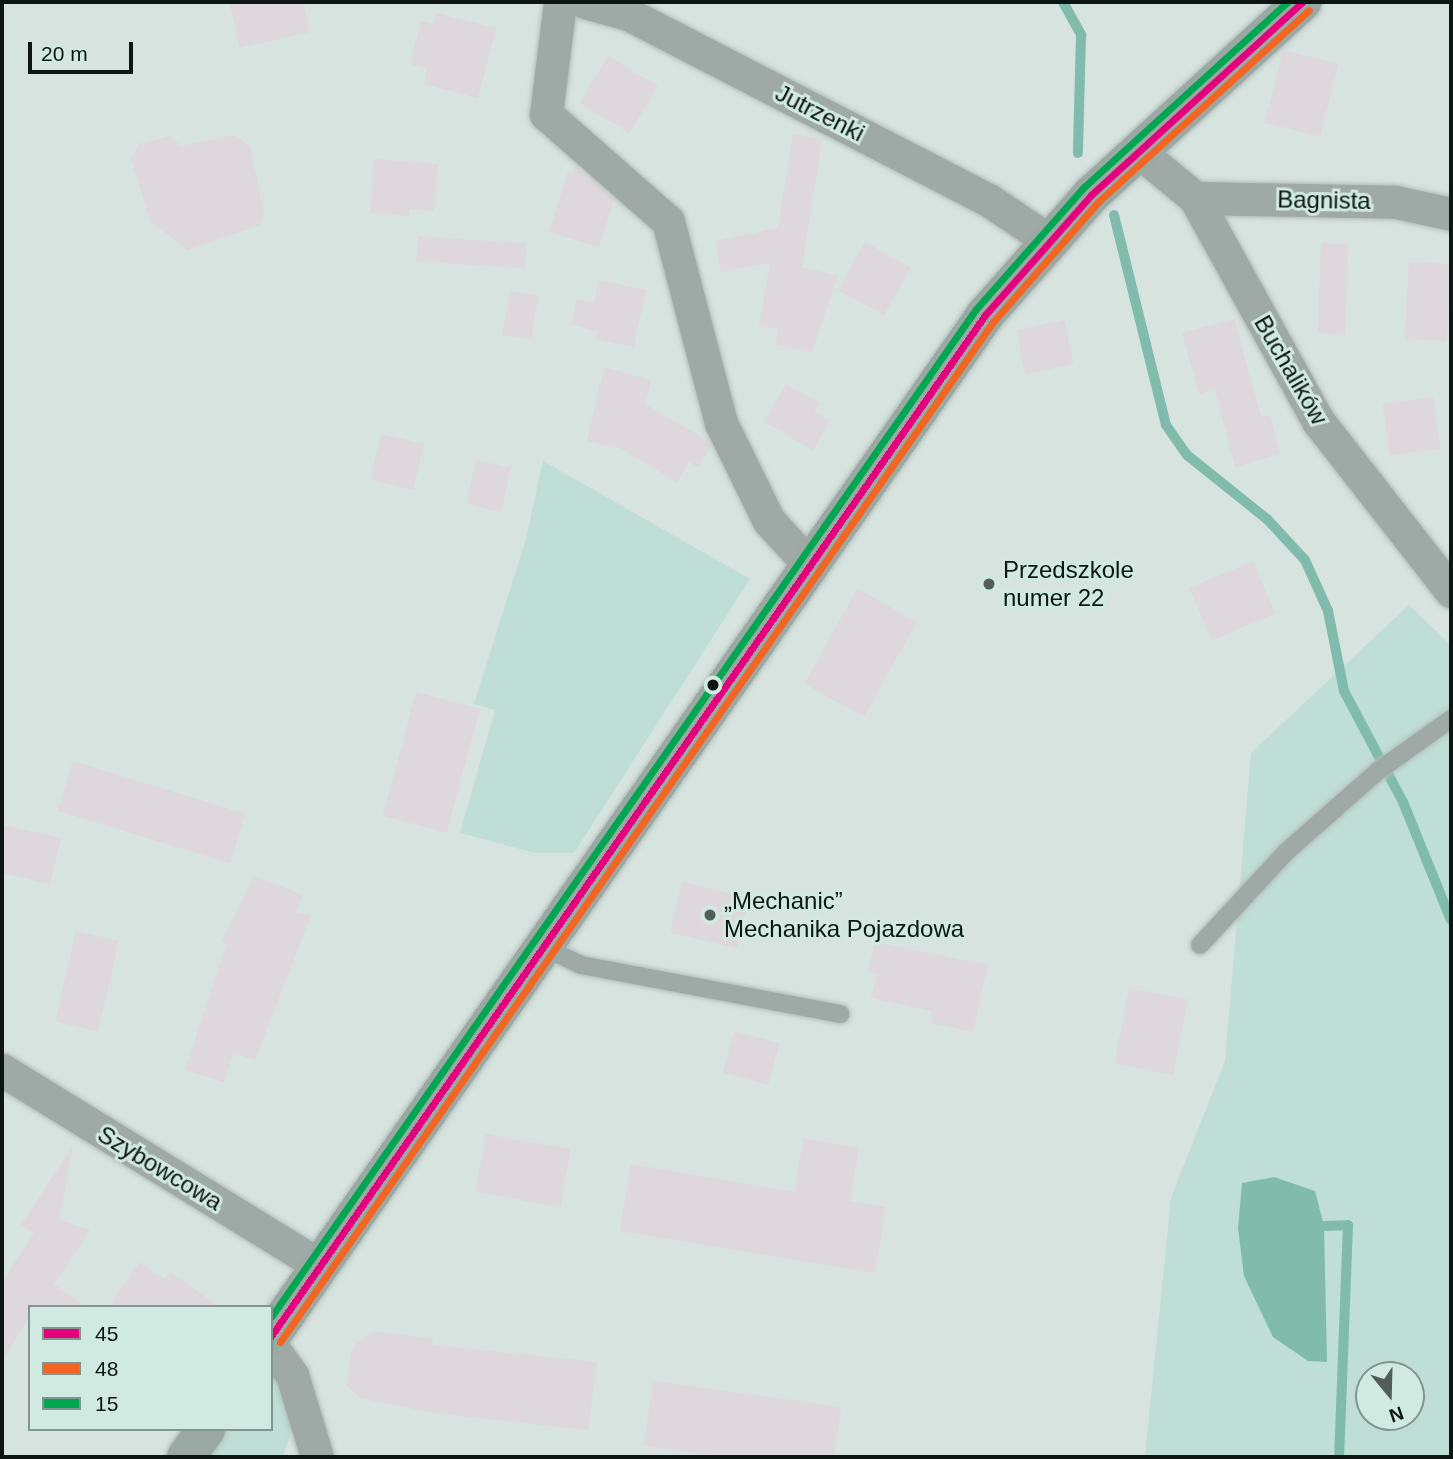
<!DOCTYPE html>
<meta charset="utf-8">
<style>
body{margin:0}
#map{position:relative;width:1453px;height:1459px;overflow:hidden;background:#d6e3df;font-family:Helvetica,sans-serif}
div>[style]{position:absolute}
[style*='--x']{left:calc(var(--x)*1px);top:calc(var(--y)*1px);width:calc(var(--w)*1px);rotate:calc(var(--a)*1deg)}
.green>*{inset:0;background:#bfded5}
.water>*{inset:0;background:#80bbac}
.stream>*{height:10px;margin:-5px;padding:0 5px;transform-origin:5px;border-radius:5px;background:#80bbac}
.building>*{inset:0;background:#ded7db;transform-origin:0 0}
.roads{filter:drop-shadow(0 0 2px #b3bdb9) drop-shadow(0 0 2px #b3bdb9)}
.lane>*{height:18px;margin:-9px;padding:0 9px;transform-origin:9px;border-radius:9px;background:#9faaa7}
.street>*{height:33px;margin:-16.5px;padding:0 16.5px;transform-origin:16.5px;border-radius:16.5px;background:#9faaa7}
.secondary>*{height:38px;margin:-19px;padding:0 19px;transform-origin:19px;border-radius:19px;background:#9ba9a5}
.bus-1>*{height:7px;margin:-3.5px;padding:0 3.5px;transform-origin:3.5px;border-radius:3.5px;background:#e5007d}
.bus-2>*{height:7px;margin:-3.5px;padding:0 3.5px;transform-origin:3.5px;border-radius:3.5px;background:#f26522}
.bus-3>*{height:7px;margin:-3.5px;padding:0 3.5px;transform-origin:3.5px;border-radius:3.5px;background:#00a651}
.dots>*{width:19px;height:19px;translate:-50% -50%;box-sizing:border-box;border:4px solid #d0e9e1;border-radius:50%}
span{translate:-50% -50%;white-space:nowrap;text-align:center;line-height:1.15;-webkit-text-stroke:6px #d0e9e1;paint-order:stroke}
.street-label{font-size:24px;color:#0d1613}
.poi-label{font-size:24px;color:#0d1613}
.left{translate:0 -50%;text-align:left}
.frame{position:absolute;inset:0;border:4px solid #0d1613;pointer-events:none}
.legend{position:absolute;left:28px;top:1305px;width:245px;height:126px;box-sizing:border-box;background:#d0e9e1;border:2px solid #82958f;margin:0;padding:9px 12px;list-style:none;font-size:21px;color:#0d1613}
.legend li{display:flex;align-items:center;gap:14px;height:35px}
.legend b{width:35px;border:2px solid #82958f}
.north{position:absolute;left:1355px;top:1361px;width:70px;height:70px;box-sizing:border-box;background:#d0e9e1;border:2px solid #82958f;border-radius:50%;rotate:161deg;font-size:19px;font-weight:700;line-height:28px;text-align:center;color:#0d1613}
.north::after{content:'';display:block;margin:auto;width:24px;height:32px;background:#535e5a;clip-path:polygon(50% 0,100% 100%,50% 72%,0 100%)}
.scale{position:absolute;left:28px;top:42px;width:105px;height:32px;box-sizing:border-box;border:4px solid #0d1613;border-top:0;padding-left:9px;font-size:21px;line-height:24px;white-space:nowrap;color:#0d1613;-webkit-text-stroke:5px #d0e9e1;paint-order:stroke}
</style>
<div id="map">
<div class="green">
<div style="clip-path:polygon(543px 461px,750px 579px,574px 853px,535px 853px,460px 833px,495px 710px,474px 704px,526px 539px)"></div>
<div style="clip-path:polygon(evenodd,1409px 605px,1451px 646px,1451px 1457px,1145px 1457px,1171px 1198px,1225px 1061px,1251px 753px,1409px 605px,1369px 1375px,1411px 1375px,1411px 1417px,1369px 1417px,1369px 1375px)"></div>
<div style="clip-path:polygon(278px 1373px,295px 1421px,283px 1457px,203px 1457px,224px 1429px,271px 1429px,271px 1375px)"></div>
</div>
<div class="water">
<div style="clip-path:polygon(1274px 1177px,1315px 1191px,1324px 1226px,1327px 1362px,1308px 1361px,1273px 1337px,1244px 1276px,1238px 1228px,1242px 1183px)"></div>
</div>
<div class="stream">
<div style="--x:1063;--y:2;--w:38;--a:61"></div>
<div style="--x:1081;--y:35;--w:118;--a:91.5"></div>
<div style="--x:1114;--y:215;--w:216;--a:76.1"></div>
<div style="--x:1166;--y:425;--w:37;--a:55"></div>
<div style="--x:1187;--y:455;--w:102;--a:38.7"></div>
<div style="--x:1267;--y:519;--w:56;--a:47.2"></div>
<div style="--x:1305;--y:560;--w:56;--a:65.7"></div>
<div style="--x:1328;--y:611;--w:82;--a:78.7"></div>
<div style="--x:1344;--y:691;--w:126;--a:62"></div>
<div style="--x:1403;--y:802;--w:127;--a:67.9"></div>
<div style="--x:1324;--y:1226;--w:24;--a:-2"></div>
<div style="--x:1348;--y:1225;--w:232;--a:92.2"></div>
</div>
<div class="building">
<div style="clip-path:polygon(229px 2px,303px 2px,310px 32px,240px 48px)"></div>
<div style="clip-path:polygon(436px 13px,496px 28px,478px 98px,424px 84px,427px 68px,410px 64px,421px 21px,433px 24px)"></div>
<div style="left:1283px;top:50px;width:57px;height:75px;rotate:14deg"></div>
<div style="left:608px;top:56px;width:58px;height:55px;rotate:31deg"></div>
<div style="clip-path:polygon(793px 134px,822px 139px,802px 267px,838px 276px,812px 352px,776px 345px,778px 328px,759px 326px,770px 263px,721px 272px,716px 241px,778px 228px)"></div>
<div style="clip-path:polygon(235px 135px,250px 146px,264px 214px,260px 225px,188px 250px,150px 221px,131px 158px,139px 144px,170px 136px,181px 146px)"></div>
<div style="clip-path:polygon(374px 159px,438px 164px,434px 211px,410px 209px,409px 216px,370px 213px)"></div>
<div style="clip-path:polygon(575px 166px,614px 199px,599px 247px,549px 232px,568px 171px,573px 173px)"></div>
<div style="left:418px;top:236px;width:109px;height:25px;rotate:4deg"></div>
<div style="left:865px;top:242px;width:52px;height:55px;rotate:29deg"></div>
<div style="left:1321px;top:243px;width:27px;height:90px;rotate:2deg"></div>
<div style="left:1409px;top:262px;width:42px;height:77px;rotate:3deg"></div>
<div style="clip-path:polygon(599px 280px,646px 290px,634px 347px,596px 339px,598px 331px,572px 325px,577px 299px,594px 303px)"></div>
<div style="left:510px;top:291px;width:29px;height:44px;rotate:10deg"></div>
<div style="clip-path:polygon(1234px 319px,1261px 417px,1270px 415px,1280px 454px,1235px 467px,1215px 389px,1199px 394px,1182px 333px)"></div>
<div style="left:1064px;top:320px;width:45px;height:49px;rotate:78deg"></div>
<div style="clip-path:polygon(604px 367px,651px 380px,645px 404px,708px 441px,711px 446px,698px 467px,689px 462px,677px 482px,620px 448px,587px 441px)"></div>
<div style="clip-path:polygon(786px 384px,819px 403px,814px 411px,830px 420px,813px 450px,764px 422px)"></div>
<div style="left:1433px;top:397px;width:52px;height:51px;rotate:82deg"></div>
<div style="left:381px;top:434px;width:44px;height:47px;rotate:13deg"></div>
<div style="left:476px;top:460px;width:36px;height:45px;rotate:13deg"></div>
<div style="left:1253px;top:561px;width:57px;height:69px;rotate:67deg"></div>
<div style="left:857px;top:589px;width:68px;height:108px;rotate:29deg"></div>
<div style="left:416px;top:692px;width:66px;height:128px;rotate:15deg"></div>
<div style="left:73px;top:761px;width:180px;height:52px;rotate:17deg"></div>
<div style="clip-path:polygon(2px 825px,61px 838px,50px 884px,2px 873px)"></div>
<div style="clip-path:polygon(254px 876px,303px 895px,295px 912px,311px 915px,255px 1060px,233px 1053px,224px 1082px,185px 1070px,227px 943px,222px 942px)"></div>
<div style="left:682px;top:882px;width:69px;height:52px;rotate:13deg"></div>
<div style="left:76px;top:931px;width:44px;height:93px;rotate:13deg"></div>
<div style="clip-path:polygon(875px 942px,988px 965px,973px 1032px,930px 1023px,932px 1011px,871px 998px,876px 974px,868px 972px)"></div>
<div style="left:1129px;top:988px;width:60px;height:77px;rotate:11deg"></div>
<div style="left:734px;top:1031px;width:47px;height:43px;rotate:15deg"></div>
<div style="left:486px;top:1134px;width:86px;height:59px;rotate:10deg"></div>
<div style="clip-path:polygon(804px 1138px,859px 1148px,850px 1201px,886px 1207px,875px 1273px,620px 1231px,631px 1164px,794px 1192px)"></div>
<div style="clip-path:polygon(73px 1146px,59px 1220px,90px 1230px,54px 1284px,86px 1307px,30px 1307px,30px 1315px,2px 1362px,2px 1282px,34px 1233px,21px 1225px)"></div>
<div style="clip-path:polygon(140px 1262px,165px 1279px,170px 1272px,220px 1307px,109px 1307px)"></div>
<div style="clip-path:polygon(374px 1331px,433px 1339px,433px 1345px,597px 1362px,588px 1430px,440px 1414px,360px 1398px,346px 1385px,353px 1346px)"></div>
<div style="clip-path:polygon(653px 1381px,841px 1407px,834px 1457px,723px 1457px,644px 1446px)"></div>
</div>
<div class="roads">
<div class="lane">
<div style="--x:1200;--y:945;--w:127;--a:-47.2"></div>
<div style="--x:1286;--y:852;--w:123;--a:-41.4"></div>
<div style="--x:1378;--y:771;--w:90;--a:-35.5"></div>
<div style="--x:542;--y:946;--w:43;--a:26"></div>
<div style="--x:581;--y:965;--w:264;--a:10.7"></div>
</div>
<div class="street">
<div style="--x:560;--y:2;--w:113;--a:97.1"></div>
<div style="--x:546;--y:114;--w:162;--a:41.3"></div>
<div style="--x:668;--y:221;--w:209;--a:75.3"></div>
<div style="--x:721;--y:423;--w:109;--a:63.9"></div>
<div style="--x:769;--y:521;--w:59;--a:47.1"></div>
<div style="--x:585;--y:2;--w:45;--a:15.6"></div>
<div style="--x:628;--y:14;--w:407;--a:27.3"></div>
<div style="--x:990;--y:201;--w:70;--a:33.9"></div>
<div style="--x:1137;--y:150;--w:75;--a:39.6"></div>
<div style="--x:1195;--y:198;--w:255;--a:61.1"></div>
<div style="--x:1318;--y:421;--w:216;--a:52"></div>
<div style="--x:1195;--y:198;--w:201;--a:1.1"></div>
<div style="--x:1396;--y:202;--w:56;--a:12.3"></div>
<div style="--x:2;--y:1070;--w:372;--a:31.6"></div>
<div style="--x:271;--y:1346;--w:36;--a:54"></div>
<div style="--x:292;--y:1375;--w:86;--a:73"></div>
</div>
<div class="secondary">
<div style="--x:271;--y:1336;--w:1246;--a:-55.03"></div>
<div style="--x:985;--y:315;--w:160;--a:-48.5"></div>
<div style="--x:1091;--y:195;--w:286;--a:-42.4"></div>
<div style="--x:186;--y:1457;--w:34;--a:-54"></div>
</div>
</div>
<div class="bus-1">
<div style="--x:271;--y:1336;--w:1246;--a:-55.03"></div>
<div style="--x:985;--y:315;--w:160;--a:-48.5"></div>
<div style="--x:1091;--y:195;--w:286;--a:-42.4"></div>
</div>
<div class="bus-2">
<div style="--x:280;--y:1342;--w:1244;--a:-55.05"></div>
<div style="--x:993;--y:322;--w:159;--a:-48.8"></div>
<div style="--x:1098;--y:202;--w:285;--a:-42.3"></div>
</div>
<div class="bus-3">
<div style="--x:271;--y:1317;--w:1230;--a:-55.03"></div>
<div style="--x:976;--y:309;--w:163;--a:-48.5"></div>
<div style="--x:1084;--y:187;--w:275;--a:-42.3"></div>
</div>
<div class="dots">
<div style="left:989px;top:584px;background:#535e5a"></div>
<div style="left:713px;top:685px;background:#0d1613"></div>
<div style="left:710px;top:915px;background:#535e5a"></div>
</div>
<div class="street-label">
<span style="left:820px;top:113px;rotate:27deg">Jutrzenki</span>
<span style="left:1324px;top:200px;rotate:1deg">Bagnista</span>
<span style="left:1291px;top:370px;rotate:60deg">Buchalików</span>
<span style="left:160px;top:1168px;rotate:31deg">Szybowcowa</span>
</div>
<div class="poi-label">
<span class="left" style="left:1003px;top:584px">Przedszkole<br>numer 22</span>
<span class="left" style="left:724px;top:915px">„Mechanic”<br>Mechanika Pojazdowa</span>
</div>
<div class="frame"></div>
<ul class="legend">
<li><b style="height:9px;background:#e5007d"></b>45</li>
<li><b style="height:9px;background:#f26522"></b>48</li>
<li><b style="height:9px;background:#00a651"></b>15</li>
</ul>
<div class="north">N</div>
<div class="scale">20 m</div>
</div>
